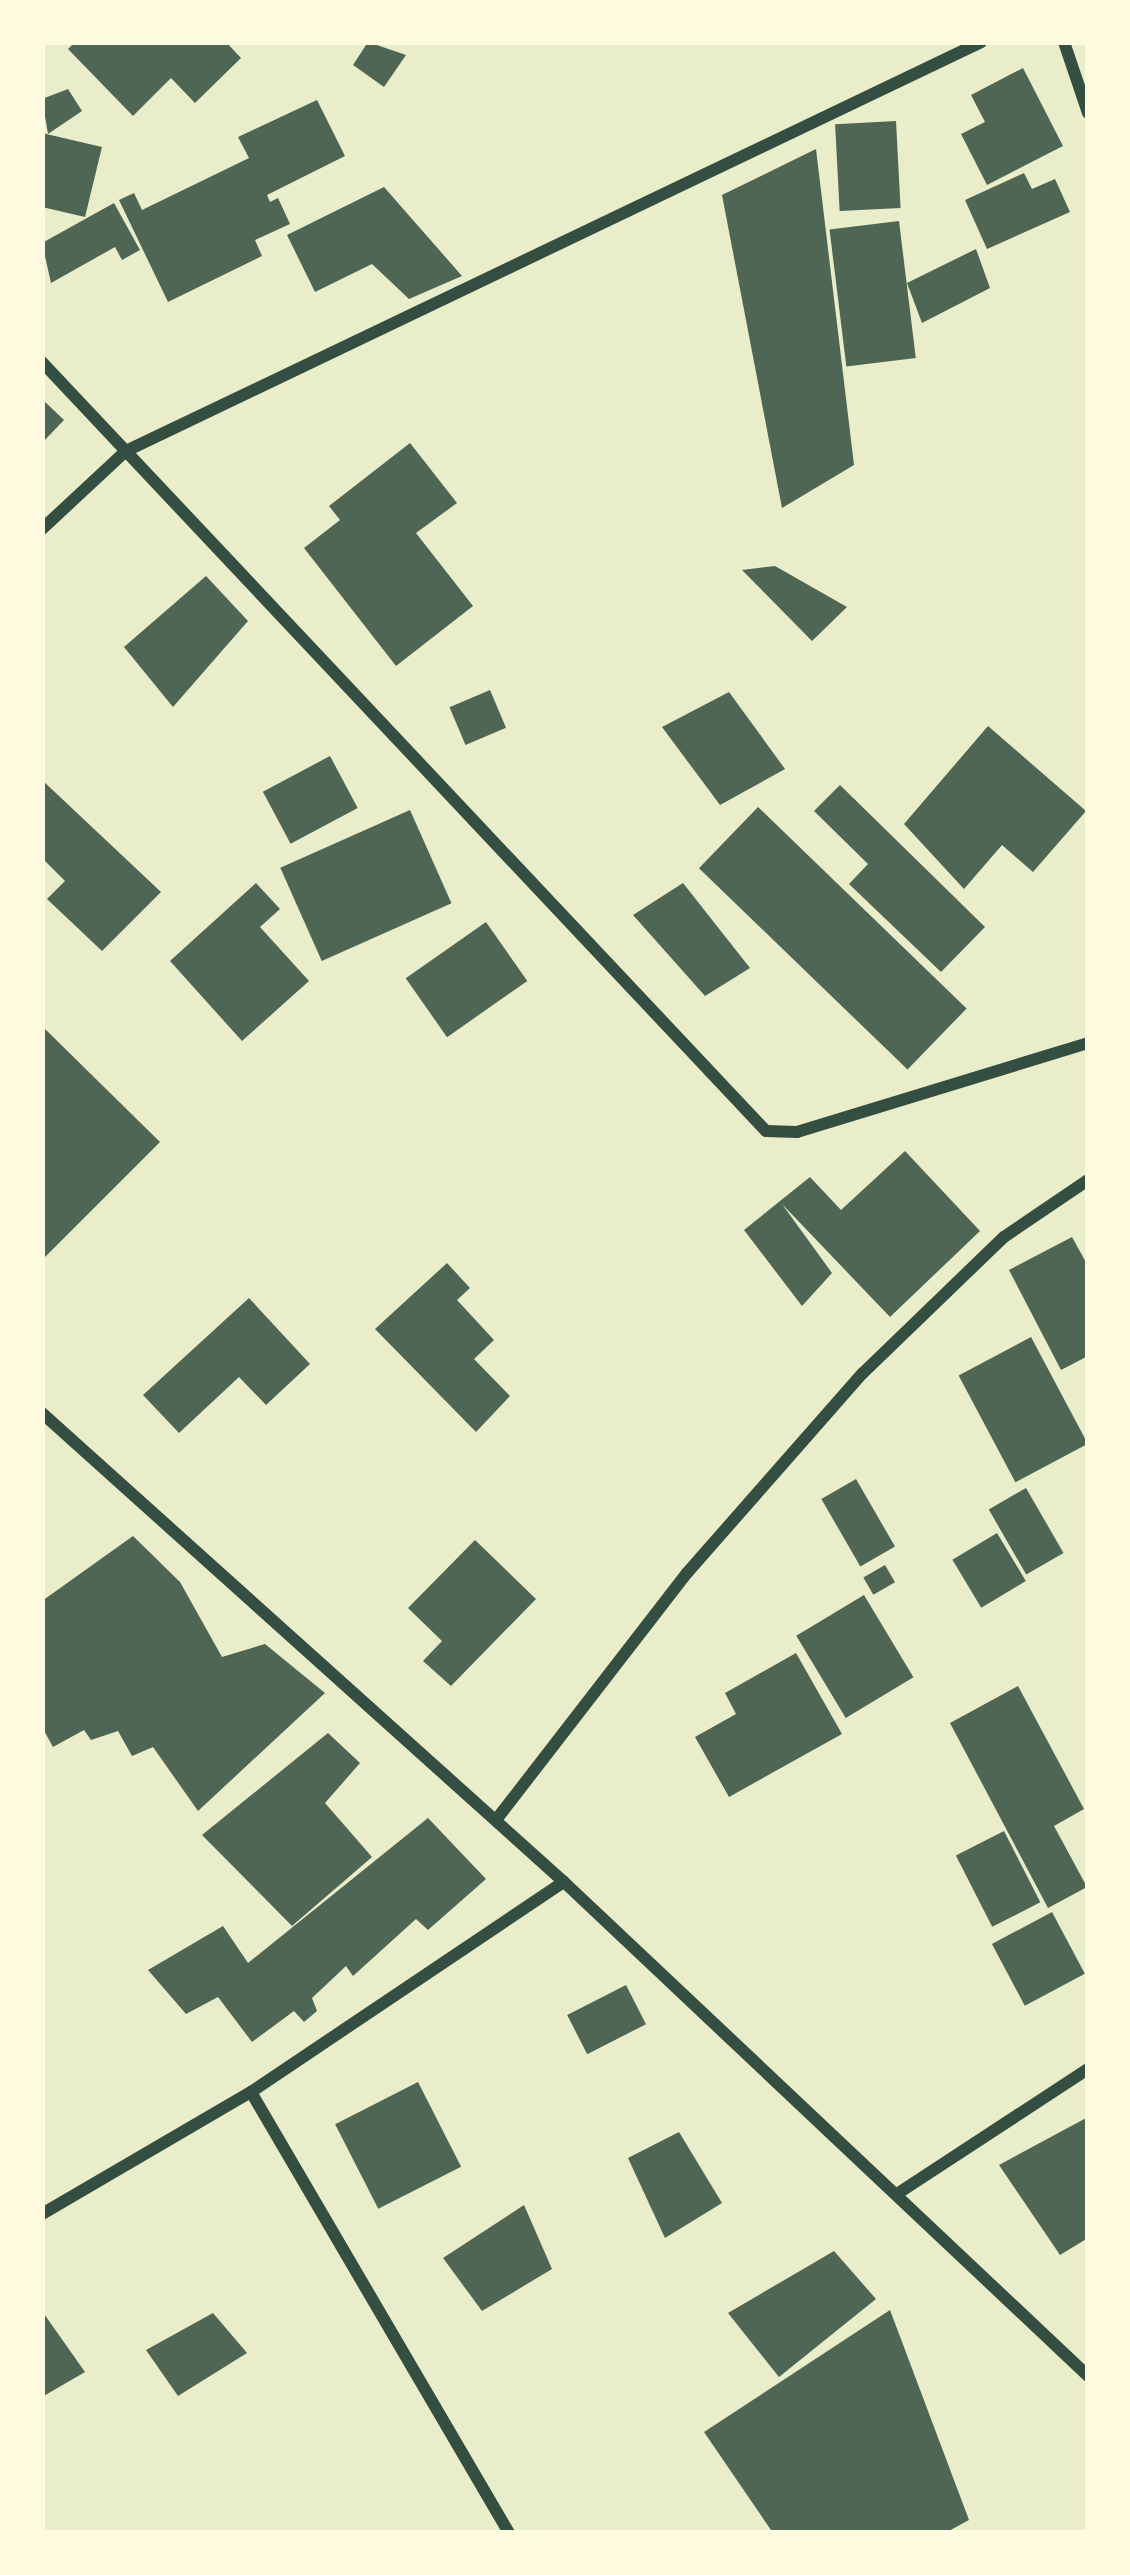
<!DOCTYPE html>
<style>
body{margin:0}
#map{position:relative;width:1130px;height:2575px;overflow:hidden;background:#e9edc9;font-family:"Open Sans",sans-serif}
div>[style]{position:absolute}
[style*='--x']{left:calc(var(--x)*1px);top:calc(var(--y)*1px);width:calc(var(--w)*1px);rotate:calc(var(--a)*1deg)}
.building>*{inset:0;background:#4f6655;transform-origin:0 0}
.minor>*{height:12px;margin:-6px;padding:0 6px;transform-origin:6px;border-radius:6px;background:#344e41}
span{translate:-50% -50%;white-space:nowrap;text-align:center;line-height:1.15;-webkit-text-stroke:9px #fefae0;paint-order:stroke}
.frame{position:absolute;inset:0;border:45px solid #fefae0;pointer-events:none}
</style>
<div id="map">
<div class="building">
<div style="clip-path:polygon(75px 42px,226px 42px,241px 58px,195px 103px,171px 78px,133px 116px,68px 49px)"></div>
<div style="clip-path:polygon(368px 42px,406px 55px,384px 87px,353px 65px)"></div>
<div style="clip-path:polygon(1023px 68px,1063px 146px,987px 185px,961px 134px,985px 122px,971px 95px)"></div>
<div style="clip-path:polygon(68px 89px,82px 111px,48px 134px,42px 99px)"></div>
<div style="clip-path:polygon(317px 100px,345px 156px,267px 195px,270px 202px,278px 198px,290px 224px,255px 240px,262px 256px,168px 302px,119px 200px,134px 193px,142px 210px,249px 158px,238px 137px)"></div>
<div style="left:896px;top:121px;width:87px;height:61px;rotate:87deg"></div>
<div style="clip-path:polygon(42px 133px,102px 147px,85px 217px,42px 207px)"></div>
<div style="clip-path:polygon(816px 149px,854px 465px,782px 508px,722px 195px)"></div>
<div style="clip-path:polygon(1024px 173px,1032px 189px,1055px 179px,1070px 212px,987px 249px,965px 200px)"></div>
<div style="clip-path:polygon(384px 187px,462px 276px,409px 299px,372px 264px,315px 292px,287px 235px)"></div>
<div style="clip-path:polygon(114px 203px,140px 250px,122px 260px,115px 247px,51px 283px,42px 243px)"></div>
<div style="left:899px;top:221px;width:138px;height:70px;rotate:83deg"></div>
<div style="clip-path:polygon(976px 249px,990px 288px,922px 323px,907px 283px)"></div>
<div style="clip-path:polygon(42px 399px,64px 420px,42px 443px)"></div>
<div style="clip-path:polygon(410px 443px,457px 503px,416px 533px,473px 606px,396px 666px,304px 548px,340px 520px,329px 506px)"></div>
<div style="clip-path:polygon(775px 566px,847px 607px,812px 641px,742px 570px)"></div>
<div style="clip-path:polygon(206px 576px,248px 621px,173px 707px,124px 647px)"></div>
<div style="left:490px;top:690px;width:41px;height:44px;rotate:67deg"></div>
<div style="clip-path:polygon(729px 692px,785px 769px,720px 805px,662px 727px)"></div>
<div style="clip-path:polygon(988px 726px,1086px 811px,1033px 872px,1002px 845px,964px 889px,904px 824px)"></div>
<div style="left:330px;top:756px;width:59px;height:76px;rotate:62deg"></div>
<div style="clip-path:polygon(42px 780px,161px 892px,102px 951px,47px 899px,65px 881px,42px 858px)"></div>
<div style="clip-path:polygon(840px 785px,985px 927px,941px 972px,849px 884px,868px 864px,814px 811px)"></div>
<div style="left:758px;top:807px;width:290px;height:85px;rotate:44deg"></div>
<div style="left:410px;top:810px;width:102px;height:142px;rotate:66deg"></div>
<div style="clip-path:polygon(256px 883px,280px 909px,260px 927px,309px 981px,242px 1041px,170px 961px)"></div>
<div style="clip-path:polygon(683px 883px,750px 968px,705px 996px,633px 915px)"></div>
<div style="left:486px;top:922px;width:72px;height:98px;rotate:55deg"></div>
<div style="clip-path:polygon(42px 1026px,160px 1142px,42px 1260px)"></div>
<div style="clip-path:polygon(905px 1151px,980px 1231px,890px 1317px,782px 1204px,832px 1273px,802px 1306px,744px 1230px,810px 1177px,841px 1210px)"></div>
<div style="clip-path:polygon(1072px 1237px,1088px 1266px,1088px 1356px,1061px 1370px,1009px 1270px)"></div>
<div style="clip-path:polygon(447px 1263px,470px 1288px,457px 1300px,494px 1340px,474px 1359px,510px 1396px,476px 1432px,375px 1329px)"></div>
<div style="clip-path:polygon(249px 1298px,310px 1364px,266px 1405px,239px 1377px,179px 1433px,143px 1395px)"></div>
<div style="left:1031px;top:1337px;width:121px;height:82px;rotate:62deg"></div>
<div style="left:856px;top:1479px;width:78px;height:40px;rotate:60deg"></div>
<div style="left:1026px;top:1488px;width:75px;height:43px;rotate:60deg"></div>
<div style="left:997px;top:1533px;width:56px;height:52px;rotate:59deg"></div>
<div style="clip-path:polygon(133px 1536px,180px 1582px,222px 1657px,265px 1644px,325px 1693px,198px 1811px,153px 1747px,132px 1756px,118px 1731px,91px 1740px,84px 1730px,53px 1747px,42px 1727px,42px 1601px)"></div>
<div style="clip-path:polygon(475px 1540px,536px 1599px,451px 1686px,423px 1661px,442px 1641px,408px 1608px)"></div>
<div style="left:885px;top:1565px;width:20px;height:25px;rotate:60deg"></div>
<div style="left:864px;top:1595px;width:96px;height:79px;rotate:59deg"></div>
<div style="clip-path:polygon(796px 1653px,842px 1734px,729px 1797px,695px 1737px,736px 1714px,725px 1693px)"></div>
<div style="clip-path:polygon(1018px 1686px,1084px 1809px,1054px 1826px,1087px 1887px,1048px 1908px,950px 1723px)"></div>
<div style="clip-path:polygon(328px 1733px,360px 1763px,325px 1803px,372px 1857px,292px 1926px,202px 1835px)"></div>
<div style="clip-path:polygon(428px 1818px,486px 1879px,428px 1930px,416px 1919px,353px 1976px,346px 1966px,312px 1998px,317px 2011px,304px 2022px,294px 2011px,252px 2042px,218px 1997px,186px 2014px,148px 1970px,223px 1926px,248px 1963px)"></div>
<div style="left:1004px;top:1831px;width:80px;height:54px;rotate:63deg"></div>
<div style="left:1052px;top:1912px;width:70px;height:68px;rotate:62deg"></div>
<div style="left:626px;top:1985px;width:44px;height:66px;rotate:63deg"></div>
<div style="left:418px;top:2082px;width:95px;height:93px;rotate:63deg"></div>
<div style="clip-path:polygon(1088px 2117px,1088px 2238px,1060px 2255px,999px 2165px)"></div>
<div style="clip-path:polygon(679px 2132px,722px 2203px,665px 2238px,628px 2158px)"></div>
<div style="clip-path:polygon(524px 2205px,552px 2269px,482px 2311px,443px 2258px)"></div>
<div style="clip-path:polygon(834px 2251px,876px 2299px,779px 2377px,728px 2313px)"></div>
<div style="clip-path:polygon(890px 2310px,969px 2520px,945px 2533px,773px 2533px,704px 2432px)"></div>
<div style="clip-path:polygon(42px 2311px,85px 2372px,42px 2397px)"></div>
<div style="clip-path:polygon(213px 2313px,247px 2353px,178px 2396px,146px 2350px)"></div>
</div>
<div class="minor">
<div style="--x:1064;--y:42;--w:75;--a:71.3"></div>
<div style="--x:42;--y:362;--w:1056;--a:46.73"></div>
<div style="--x:766;--y:1131;--w:31;--a:2"></div>
<div style="--x:797;--y:1132;--w:304;--a:-17"></div>
<div style="--x:42;--y:529;--w:115;--a:-42.9"></div>
<div style="--x:126;--y:451;--w:948;--a:-25.56"></div>
<div style="--x:42;--y:1413;--w:702;--a:41.94"></div>
<div style="--x:564;--y:1882;--w:720;--a:43.31"></div>
<div style="--x:496;--y:1820;--w:312;--a:-52.3"></div>
<div style="--x:687;--y:1573;--w:266;--a:-48.7"></div>
<div style="--x:863;--y:1373;--w:196;--a:-44"></div>
<div style="--x:1004;--y:1237;--w:102;--a:-34.2"></div>
<div style="--x:251;--y:2092;--w:511;--a:59.67"></div>
<div style="--x:900;--y:2192;--w:225;--a:-33.2"></div>
<div style="--x:42;--y:2214;--w:242;--a:-30.3"></div>
<div style="--x:251;--y:2092;--w:377;--a:-33.9"></div>
</div>
<div class="frame"></div>
</div>
